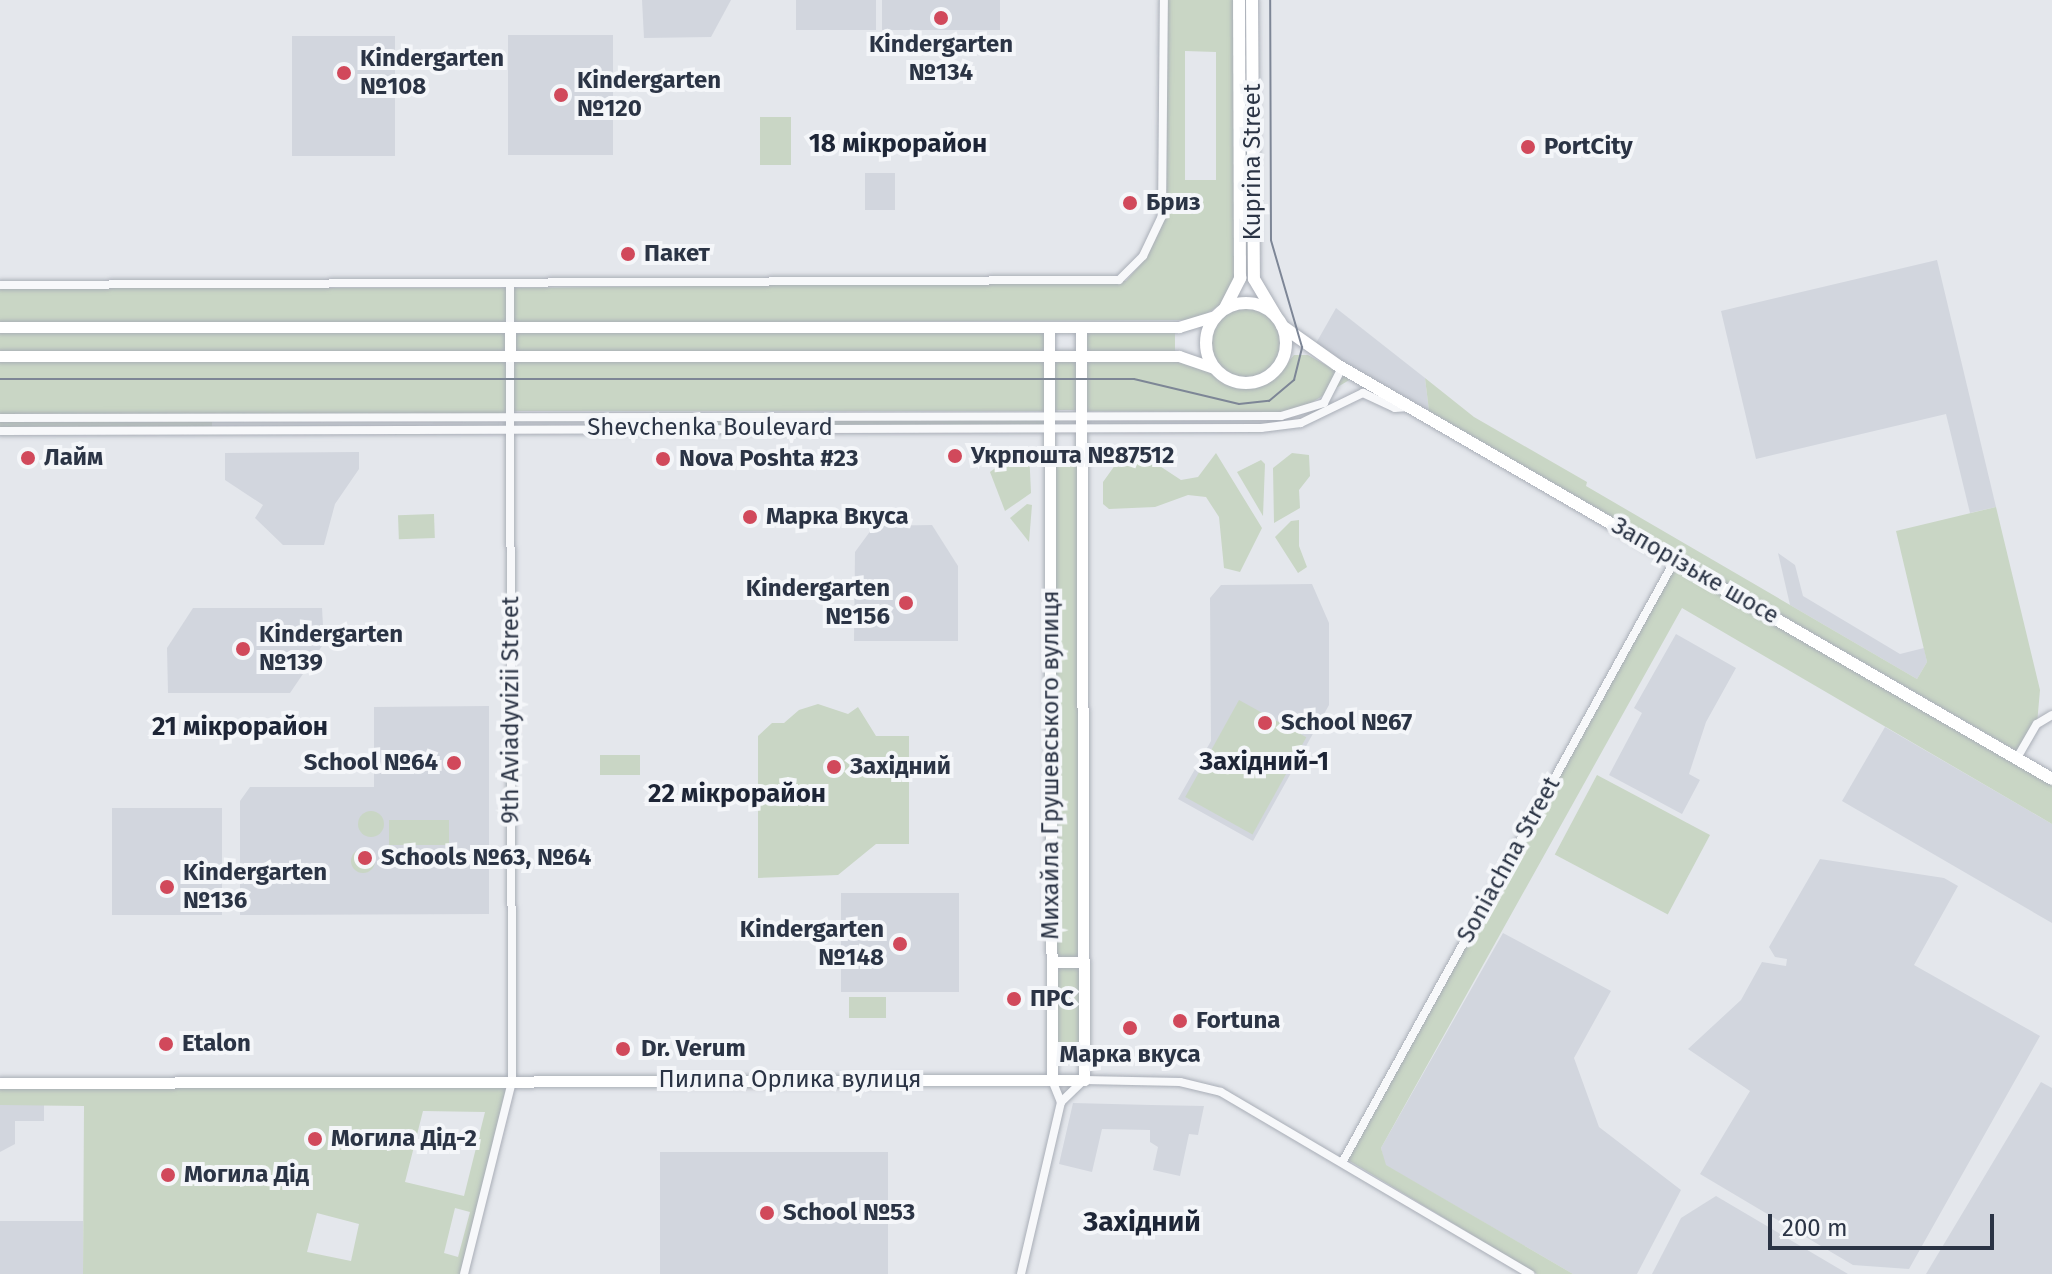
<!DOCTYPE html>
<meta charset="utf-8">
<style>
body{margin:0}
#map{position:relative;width:2052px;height:1274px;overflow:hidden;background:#e4e7ec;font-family:"Fira Sans",sans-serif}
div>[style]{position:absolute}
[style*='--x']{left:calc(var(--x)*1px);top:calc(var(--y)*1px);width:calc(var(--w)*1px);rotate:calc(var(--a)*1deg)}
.built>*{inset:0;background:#d2d6de;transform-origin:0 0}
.green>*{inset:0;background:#c9d6c5;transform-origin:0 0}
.round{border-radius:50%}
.roads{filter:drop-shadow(0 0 2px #a9aeb7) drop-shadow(0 0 2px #a9aeb7)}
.street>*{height:8px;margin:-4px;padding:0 4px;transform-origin:4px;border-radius:4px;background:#f7f8fa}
.secondary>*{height:11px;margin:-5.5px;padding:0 5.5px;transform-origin:5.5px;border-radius:5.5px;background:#fff}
.primary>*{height:12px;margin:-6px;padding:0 6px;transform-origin:6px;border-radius:6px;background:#fff}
.primary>.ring{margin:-6px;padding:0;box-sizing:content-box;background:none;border:12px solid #fff;border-radius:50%}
.tram>*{height:2px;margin:-1px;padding:0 1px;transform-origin:1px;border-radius:1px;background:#7d8696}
.dots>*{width:22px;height:22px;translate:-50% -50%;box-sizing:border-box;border:4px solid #f4f6f9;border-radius:50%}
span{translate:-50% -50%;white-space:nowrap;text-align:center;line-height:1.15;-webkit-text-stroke:8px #f4f6f9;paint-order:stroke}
.poi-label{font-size:24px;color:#2b3445;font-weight:700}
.left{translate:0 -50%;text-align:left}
.right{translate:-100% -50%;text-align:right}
.street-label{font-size:24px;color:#2b3445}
.neighbourhood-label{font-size:26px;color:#1d2536;font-weight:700}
.quarter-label{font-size:28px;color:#1d2536;font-weight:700}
.scale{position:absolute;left:1768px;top:1214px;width:226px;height:36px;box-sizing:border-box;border:4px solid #2b3445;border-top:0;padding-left:10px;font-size:24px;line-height:28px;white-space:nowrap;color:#2b3445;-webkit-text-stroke:6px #f4f6f9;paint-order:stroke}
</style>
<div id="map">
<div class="built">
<div style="clip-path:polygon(642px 0,731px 0,711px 37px,644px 38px)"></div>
<div style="left:796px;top:0;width:80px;height:30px"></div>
<div style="left:882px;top:0;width:118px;height:30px"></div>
<div style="left:508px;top:35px;width:105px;height:120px"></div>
<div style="left:292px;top:36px;width:103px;height:120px"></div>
<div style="left:865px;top:173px;width:30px;height:37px"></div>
<div style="clip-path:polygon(1937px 260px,1996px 507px,1970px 513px,1946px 414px,1756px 459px,1721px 311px)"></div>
<div style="clip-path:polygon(1336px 308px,1425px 378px,1429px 411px,1315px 345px)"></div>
<div style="clip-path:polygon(359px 452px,359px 469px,335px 504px,324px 545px,283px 545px,255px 518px,263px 505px,225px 480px,225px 453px)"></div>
<div style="clip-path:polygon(932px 525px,958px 566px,958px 641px,854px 641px,855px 552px,874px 526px)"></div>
<div style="clip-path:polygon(1778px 553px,1795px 565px,1803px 596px,1900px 654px,1924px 648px,1927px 662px,1917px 679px,1790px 605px)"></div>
<div style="clip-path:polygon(1312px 584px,1329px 623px,1329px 705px,1253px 841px,1178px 799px,1211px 741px,1210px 598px,1221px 585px)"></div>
<div style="clip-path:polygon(193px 608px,322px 608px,324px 643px,290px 693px,168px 693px,167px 648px)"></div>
<div style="clip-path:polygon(1676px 634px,1736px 668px,1706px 722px,1689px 774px,1700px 780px,1682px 814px,1609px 775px,1642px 713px,1634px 708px)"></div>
<div style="clip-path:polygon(489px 706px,489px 914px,240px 915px,240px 801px,250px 787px,374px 787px,374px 707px)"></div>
<div style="clip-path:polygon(1885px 727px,2052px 824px,2052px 923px,1842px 801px)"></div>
<div style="left:112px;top:808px;width:110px;height:107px"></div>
<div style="clip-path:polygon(1820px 859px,1944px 878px,1958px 886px,1914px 965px,2040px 1036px,1909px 1269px,1853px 1265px,1700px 1174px,1750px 1091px,1688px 1049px,1741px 1000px,1762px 962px,1786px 966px,1787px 959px,1775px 957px,1769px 947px)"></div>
<div style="left:841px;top:893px;width:118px;height:99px"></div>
<div style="clip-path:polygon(1503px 933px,1611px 991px,1574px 1058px,1599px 1127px,1681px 1190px,1637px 1274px,1573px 1274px,1385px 1165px,1381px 1148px)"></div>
<div style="clip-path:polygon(2041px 1082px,2052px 1088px,2052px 1274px,1926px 1274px)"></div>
<div style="clip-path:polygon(1073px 1103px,1151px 1105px,1204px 1106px,1198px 1135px,1189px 1134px,1180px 1176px,1153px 1170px,1158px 1147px,1150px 1142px,1150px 1130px,1102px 1129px,1092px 1172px,1059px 1164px)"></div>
<div style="clip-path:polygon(0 1105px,44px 1105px,44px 1121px,15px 1121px,15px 1144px,0 1152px)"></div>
<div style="left:888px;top:1152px;width:122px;height:228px;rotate:90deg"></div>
<div style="clip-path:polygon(1716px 1196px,1848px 1274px,1652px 1274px,1681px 1218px)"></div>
<div style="left:0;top:1221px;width:83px;height:53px"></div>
</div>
<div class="green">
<div style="clip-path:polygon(evenodd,1167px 0,1234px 0,1235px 277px,1223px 303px,1197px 320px,513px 323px,513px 288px,1126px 281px,1146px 258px,1166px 217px,1167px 0,1185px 51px,1216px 52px,1216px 180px,1185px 180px,1185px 51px)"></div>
<div style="left:1242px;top:0;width:7px;height:277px"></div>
<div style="left:760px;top:117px;width:31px;height:48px"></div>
<div style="left:506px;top:288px;width:35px;height:506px;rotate:90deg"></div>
<div class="round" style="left:1212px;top:309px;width:68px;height:68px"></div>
<div style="left:0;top:331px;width:506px;height:21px"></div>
<div style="left:514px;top:331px;width:532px;height:21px"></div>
<div style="left:1085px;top:331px;width:90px;height:21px"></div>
<div style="clip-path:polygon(1294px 355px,1308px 355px,1351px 379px,1299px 410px,1247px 418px,1211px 412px,1084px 411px,1084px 360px,1179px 359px,1247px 388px,1275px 378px)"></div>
<div style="left:1052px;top:359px;width:26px;height:51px"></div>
<div style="left:0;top:360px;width:506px;height:54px"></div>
<div style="left:514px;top:360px;width:532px;height:51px"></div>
<div style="clip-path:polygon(1425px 378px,1474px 417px,1587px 482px,1586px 486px,1917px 679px,1927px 662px,1896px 531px,1996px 507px,2040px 690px,2037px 724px,2020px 753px,1429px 411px)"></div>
<div style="left:655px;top:417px;width:392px;height:8px"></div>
<div style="left:212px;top:420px;width:7px;height:212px;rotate:90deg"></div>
<div style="clip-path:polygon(977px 449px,1006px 449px,1009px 451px,985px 467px,973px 455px)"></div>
<div style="clip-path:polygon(1029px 450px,1031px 493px,1005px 511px,990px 472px,1018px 451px)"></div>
<div style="clip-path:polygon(1216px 453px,1262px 528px,1240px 572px,1224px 568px,1219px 517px,1206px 497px,1188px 495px,1155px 507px,1109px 509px,1103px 504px,1103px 482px,1123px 454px,1143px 455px,1181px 480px,1198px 477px)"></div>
<div style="clip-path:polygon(1292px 453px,1309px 455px,1310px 476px,1299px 490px,1300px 508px,1274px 523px,1273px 468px)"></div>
<div style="left:1053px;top:455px;width:25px;height:504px"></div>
<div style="clip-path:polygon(1261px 460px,1265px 464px,1263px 516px,1237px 472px)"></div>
<div style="clip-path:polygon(1027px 504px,1032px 505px,1029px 542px,1010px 518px)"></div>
<div style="left:434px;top:514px;width:24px;height:36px;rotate:88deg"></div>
<div style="clip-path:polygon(1299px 520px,1299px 546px,1307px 567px,1298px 573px,1275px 537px,1291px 521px)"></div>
<div style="clip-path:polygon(1676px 566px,2052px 785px,2052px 824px,1682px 608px,1381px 1148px,1386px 1165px,1573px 1274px,1537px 1274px,1348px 1160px)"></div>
<div style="left:1239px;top:700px;width:77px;height:111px;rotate:29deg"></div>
<div style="clip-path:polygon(818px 704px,848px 714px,858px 707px,876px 736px,909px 736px,909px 844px,876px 844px,838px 875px,758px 878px,758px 736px,772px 723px,784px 723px,799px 710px)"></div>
<div style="left:600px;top:755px;width:40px;height:20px"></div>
<div style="left:1597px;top:775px;width:128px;height:90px;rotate:28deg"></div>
<div class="round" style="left:358px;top:811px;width:26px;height:26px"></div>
<div style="left:449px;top:820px;width:25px;height:60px;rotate:90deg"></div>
<div class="round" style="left:351px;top:849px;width:24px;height:24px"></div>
<div style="left:1055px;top:966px;width:25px;height:83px"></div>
<div style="left:849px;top:997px;width:37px;height:21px"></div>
<div style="clip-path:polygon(evenodd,508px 1086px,460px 1274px,83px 1274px,84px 1106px,0 1105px,0 1087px,508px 1086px,423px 1111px,485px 1112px,464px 1196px,405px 1182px,423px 1111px,508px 1086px,455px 1208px,470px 1212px,458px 1257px,444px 1253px,455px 1208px,508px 1086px,317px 1213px,359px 1224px,351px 1261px,307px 1252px,317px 1213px)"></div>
</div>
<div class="roads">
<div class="street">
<div style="--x:510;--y:283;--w:44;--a:90"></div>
<div style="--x:0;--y:285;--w:1119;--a:-0.26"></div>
<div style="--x:1119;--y:280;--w:34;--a:-45"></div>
<div style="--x:1143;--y:256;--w:44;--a:-64.6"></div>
<div style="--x:1162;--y:216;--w:216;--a:-89.5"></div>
<div style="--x:0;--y:418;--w:1281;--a:-0.09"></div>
<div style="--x:1281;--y:416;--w:45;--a:-16.8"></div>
<div style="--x:1324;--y:403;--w:39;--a:-63"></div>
<div style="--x:0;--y:431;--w:1261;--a:-0.14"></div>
<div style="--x:1261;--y:428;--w:40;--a:-7.1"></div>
<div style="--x:1301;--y:423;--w:69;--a:-25.8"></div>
<div style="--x:1363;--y:393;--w:35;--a:25"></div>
<div style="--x:1395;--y:408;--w:14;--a:-4"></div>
<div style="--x:2017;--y:758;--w:39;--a:-60"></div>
<div style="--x:2037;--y:724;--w:17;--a:-31"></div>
<div style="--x:1052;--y:1080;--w:24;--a:68"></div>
<div style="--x:1343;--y:1161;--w:687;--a:-61.08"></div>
<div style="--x:464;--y:1274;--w:199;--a:-76"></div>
<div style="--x:512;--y:1081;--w:725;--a:-90.16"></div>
<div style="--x:1021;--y:1274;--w:177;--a:-76.9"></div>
<div style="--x:1061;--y:1102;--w:32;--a:-44"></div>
<div style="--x:1084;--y:1080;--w:96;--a:1.2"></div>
<div style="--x:1180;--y:1082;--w:42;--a:13.7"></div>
<div style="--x:1221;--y:1092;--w:359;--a:30.5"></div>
</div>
<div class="secondary">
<div style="--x:0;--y:327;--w:1179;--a:0"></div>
<div style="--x:1179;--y:327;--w:38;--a:-17"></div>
<div style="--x:510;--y:327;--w:29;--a:90"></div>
<div style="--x:1049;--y:327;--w:753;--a:89.77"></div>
<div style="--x:0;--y:356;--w:1179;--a:0"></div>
<div style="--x:1179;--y:356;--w:37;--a:19"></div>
<div style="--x:1052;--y:962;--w:32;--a:0"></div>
<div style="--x:0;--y:1083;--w:1084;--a:-0.16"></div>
<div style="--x:1084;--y:1080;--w:753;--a:-90.23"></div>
</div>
<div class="primary">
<div style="--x:1252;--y:0;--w:279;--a:89.6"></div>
<div style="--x:1254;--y:279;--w:43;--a:59.3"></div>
<div class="ring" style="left:1206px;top:303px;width:68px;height:68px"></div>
<div style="--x:1225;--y:308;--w:34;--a:-63"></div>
<div style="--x:1240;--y:278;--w:278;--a:-90.2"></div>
<div style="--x:1282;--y:326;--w:67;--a:35.3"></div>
<div style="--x:1337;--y:365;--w:826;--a:30.07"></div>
</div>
</div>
<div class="tram">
<div style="--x:0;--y:379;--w:1134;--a:0"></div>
<div style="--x:1134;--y:379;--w:108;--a:13.4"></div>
<div style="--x:1239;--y:404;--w:30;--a:-6"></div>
<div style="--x:1269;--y:401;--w:33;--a:-40"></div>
<div style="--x:1294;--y:380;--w:34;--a:-76"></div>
<div style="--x:1302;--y:347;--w:111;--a:-106.2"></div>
<div style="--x:1271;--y:240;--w:240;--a:-90.2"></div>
</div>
<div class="dots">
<div style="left:941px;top:18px;background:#d1495b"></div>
<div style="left:344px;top:73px;background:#d1495b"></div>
<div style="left:561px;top:95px;background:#d1495b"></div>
<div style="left:1528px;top:147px;background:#d1495b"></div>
<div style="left:1130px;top:203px;background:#d1495b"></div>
<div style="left:628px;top:254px;background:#d1495b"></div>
<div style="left:955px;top:456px;background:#d1495b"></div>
<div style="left:28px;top:458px;background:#d1495b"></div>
<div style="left:663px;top:459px;background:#d1495b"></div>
<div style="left:750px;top:517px;background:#d1495b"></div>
<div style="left:906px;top:603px;background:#d1495b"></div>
<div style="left:243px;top:649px;background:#d1495b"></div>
<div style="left:1265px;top:723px;background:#d1495b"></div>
<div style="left:454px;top:763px;background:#d1495b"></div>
<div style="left:834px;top:767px;background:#d1495b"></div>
<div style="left:365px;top:858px;background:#d1495b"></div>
<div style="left:167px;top:887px;background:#d1495b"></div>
<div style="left:900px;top:944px;background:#d1495b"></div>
<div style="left:1014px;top:999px;background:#d1495b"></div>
<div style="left:1180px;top:1021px;background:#d1495b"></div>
<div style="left:1130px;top:1028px;background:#d1495b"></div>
<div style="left:166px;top:1044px;background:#d1495b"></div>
<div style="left:623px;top:1049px;background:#d1495b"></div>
<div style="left:315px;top:1139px;background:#d1495b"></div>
<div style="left:168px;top:1175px;background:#d1495b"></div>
<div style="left:767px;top:1213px;background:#d1495b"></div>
</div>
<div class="poi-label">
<span style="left:941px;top:59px">Kindergarten<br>№134</span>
<span class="left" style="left:360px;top:73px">Kindergarten<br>№108</span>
<span class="left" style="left:577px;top:95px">Kindergarten<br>№120</span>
<span class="left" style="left:1544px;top:147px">PortCity</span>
<span class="left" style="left:1146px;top:203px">Бриз</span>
<span class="left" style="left:644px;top:254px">Пакет</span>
<span class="left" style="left:971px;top:456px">Укрпошта №87512</span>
<span class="left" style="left:44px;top:458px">Лайм</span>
<span class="left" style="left:679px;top:459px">Nova Poshta #23</span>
<span class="left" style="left:766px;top:517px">Марка Вкуса</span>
<span class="right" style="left:890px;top:603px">Kindergarten<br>№156</span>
<span class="left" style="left:259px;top:649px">Kindergarten<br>№139</span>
<span class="left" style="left:1281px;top:723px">School №67</span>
<span class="right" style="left:438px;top:763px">School №64</span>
<span class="left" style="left:850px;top:767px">Західний</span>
<span class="left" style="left:381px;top:858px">Schools №63, №64</span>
<span class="left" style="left:183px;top:887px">Kindergarten<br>№136</span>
<span class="right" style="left:884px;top:944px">Kindergarten<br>№148</span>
<span class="left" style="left:1030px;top:999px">ПРС</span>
<span class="left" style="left:1196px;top:1021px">Fortuna</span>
<span class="left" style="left:182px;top:1044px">Etalon</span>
<span class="left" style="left:641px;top:1049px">Dr. Verum</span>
<span style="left:1130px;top:1055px">Марка вкуса</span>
<span class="left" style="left:331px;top:1139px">Могила Дiд-2</span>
<span class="left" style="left:184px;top:1175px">Могила Дiд</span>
<span class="left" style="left:783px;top:1213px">School №53</span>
</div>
<div class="street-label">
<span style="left:1253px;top:162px;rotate:-90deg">Kuprina Street</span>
<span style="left:710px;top:428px">Shevchenka Boulevard</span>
<span style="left:1695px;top:571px;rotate:30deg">Запорізьке шосе</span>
<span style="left:511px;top:710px;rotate:-90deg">9th Aviadyvizii Street</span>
<span style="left:1051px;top:765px;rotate:-90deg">Михайла Грушевського вулиця</span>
<span style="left:1509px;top:860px;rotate:-61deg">Soniachna Street</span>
<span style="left:790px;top:1080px">Пилипа Орлика вулиця</span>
</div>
<div class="neighbourhood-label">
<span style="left:898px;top:144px">18 мікрорайон</span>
<span style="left:240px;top:727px">21 мікрорайон</span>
<span style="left:1264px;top:762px">Західний-1</span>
<span style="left:737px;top:794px">22 мікрорайон</span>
</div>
<div class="quarter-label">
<span style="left:1142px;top:1222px">Західний</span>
</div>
<div class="scale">200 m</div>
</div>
